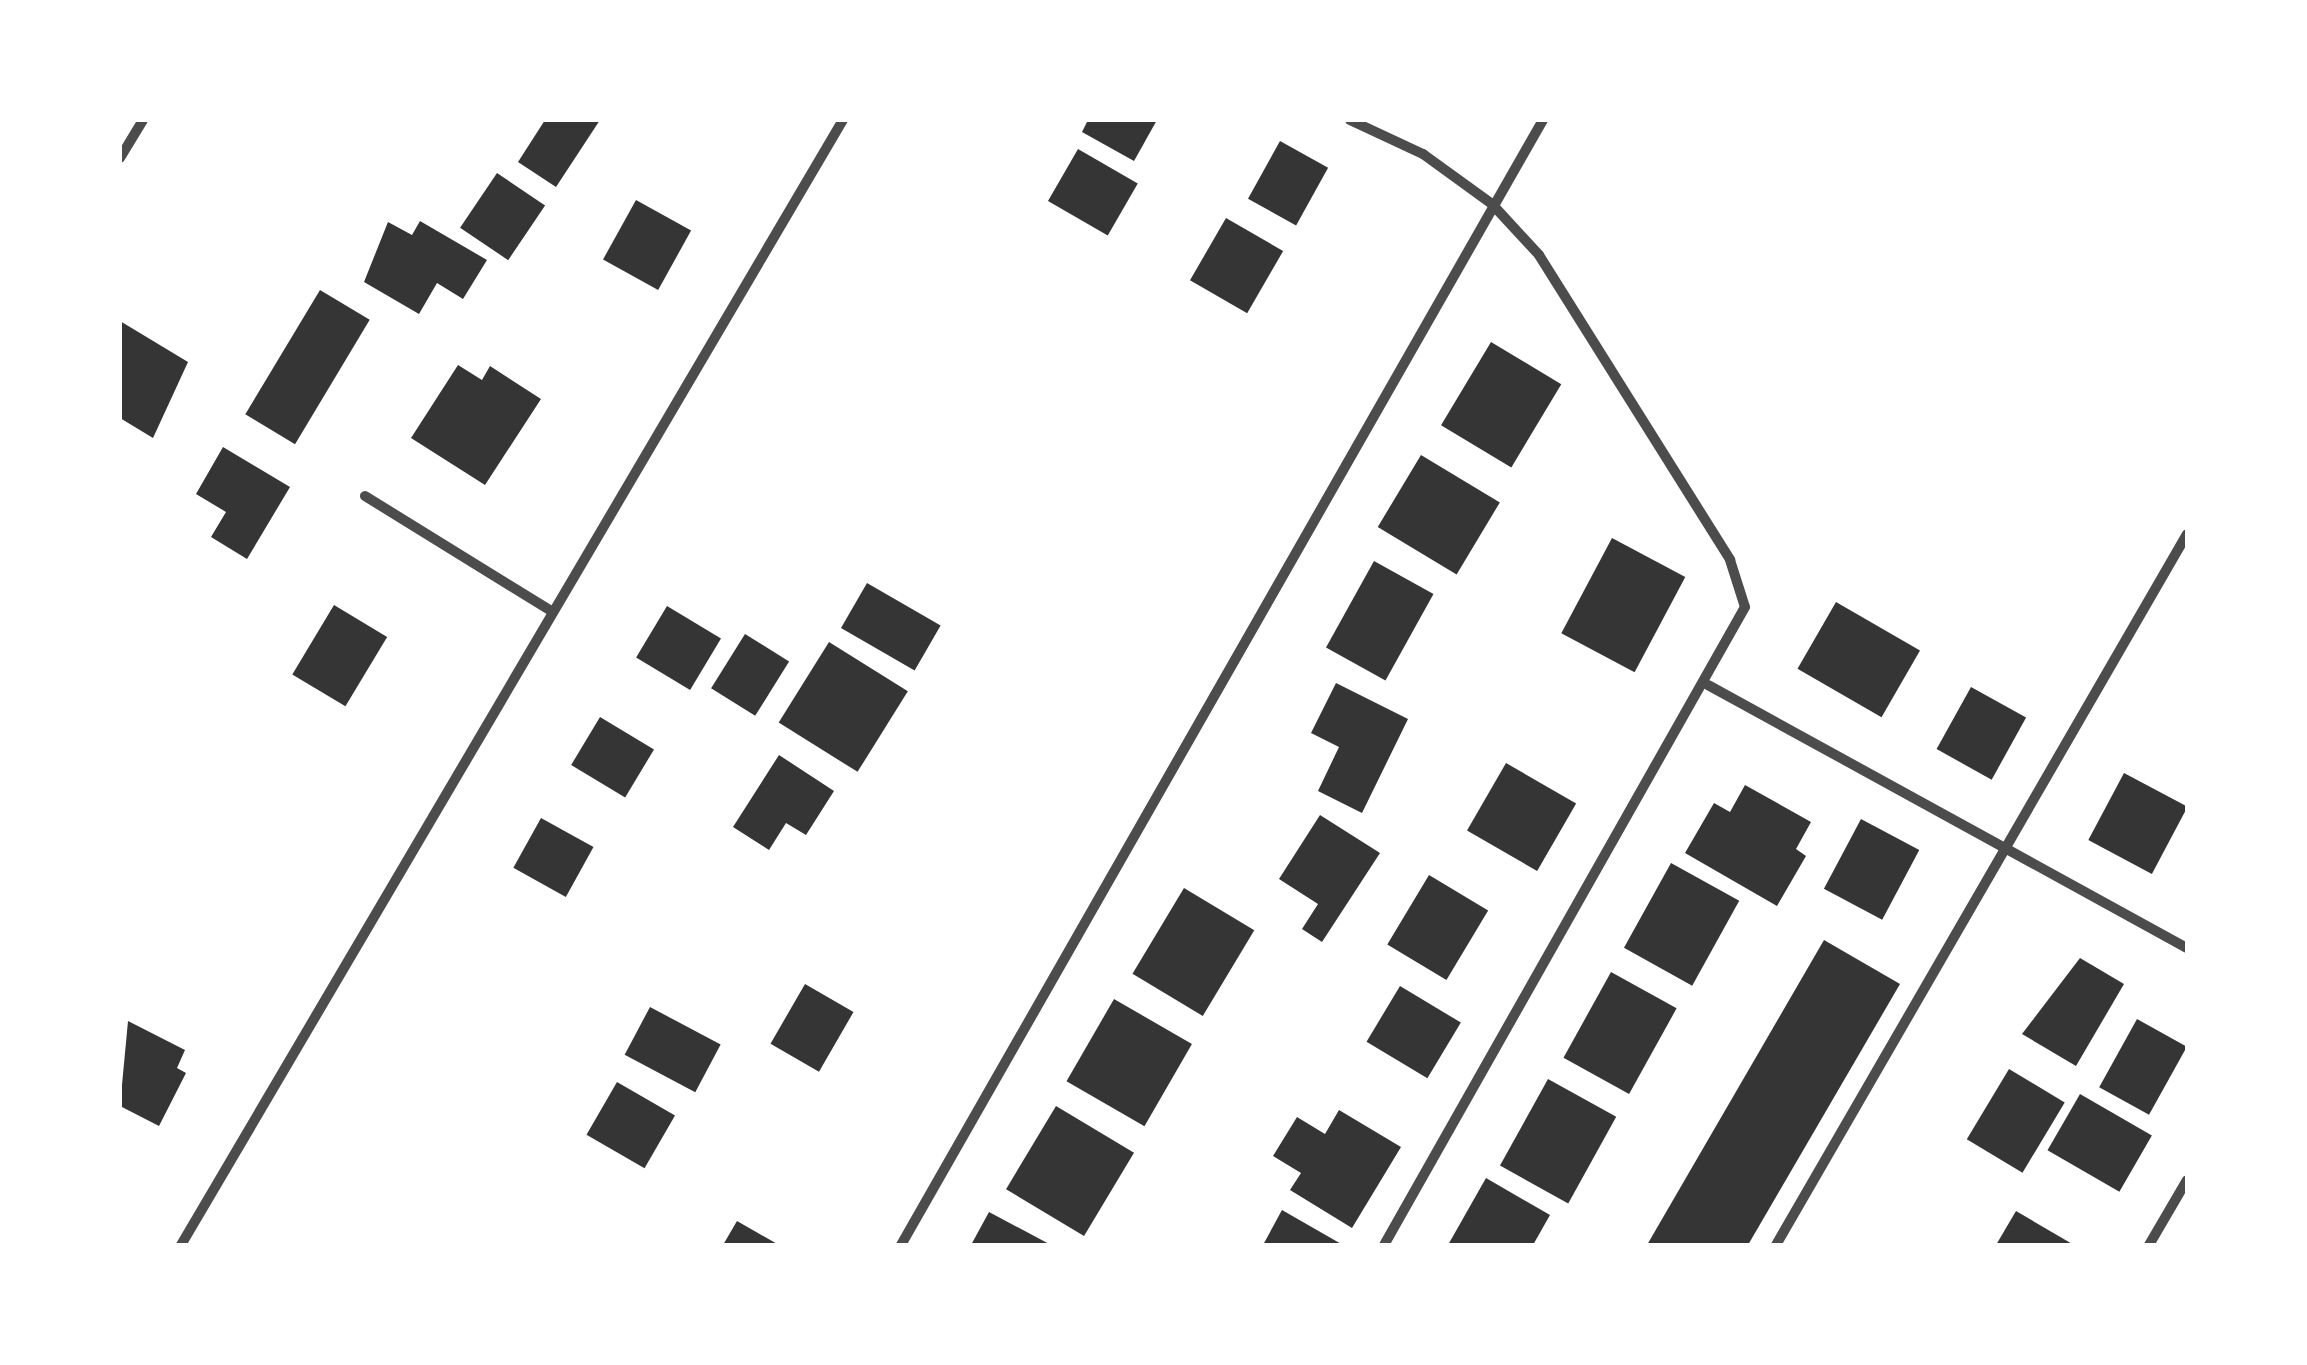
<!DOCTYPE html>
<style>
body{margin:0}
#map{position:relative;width:2307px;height:1365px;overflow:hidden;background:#fff;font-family:Poppins,sans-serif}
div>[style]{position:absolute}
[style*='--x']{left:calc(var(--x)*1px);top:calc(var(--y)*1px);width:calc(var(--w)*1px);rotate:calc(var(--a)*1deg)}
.building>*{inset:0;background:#353535;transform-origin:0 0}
.minor>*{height:10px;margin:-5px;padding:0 5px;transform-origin:5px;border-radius:5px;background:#4c4c4c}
span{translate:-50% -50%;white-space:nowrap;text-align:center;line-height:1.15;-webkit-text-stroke:10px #fff;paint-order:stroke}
.frame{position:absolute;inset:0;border:122px solid #fff;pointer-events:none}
</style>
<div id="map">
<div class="building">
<div style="clip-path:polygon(545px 120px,600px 120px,556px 187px,518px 162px)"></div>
<div style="clip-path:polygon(1088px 120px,1157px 120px,1134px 161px,1082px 132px)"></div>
<div style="left:1280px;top:141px;width:55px;height:66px;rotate:29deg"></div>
<div style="left:1078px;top:149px;width:69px;height:60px;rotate:30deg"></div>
<div style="left:497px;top:173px;width:58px;height:66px;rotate:34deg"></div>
<div style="left:636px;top:200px;width:63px;height:68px;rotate:29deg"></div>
<div style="left:1226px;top:218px;width:66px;height:72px;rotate:30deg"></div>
<div style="clip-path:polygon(420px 221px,487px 260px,463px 299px,437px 283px,419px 314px,364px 282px,388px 222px,412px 235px)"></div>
<div style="left:320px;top:290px;width:58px;height:145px;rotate:31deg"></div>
<div style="clip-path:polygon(120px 321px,188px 362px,153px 438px,120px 418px)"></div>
<div style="left:1491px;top:342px;width:82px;height:97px;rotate:31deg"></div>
<div style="clip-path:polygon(458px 365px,482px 380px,490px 366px,541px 399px,485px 485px,411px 438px)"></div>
<div style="clip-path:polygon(223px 447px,290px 487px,247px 559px,211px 537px,226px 512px,196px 494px)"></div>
<div style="left:1421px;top:455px;width:92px;height:84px;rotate:31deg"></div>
<div style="left:1612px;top:538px;width:83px;height:108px;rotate:28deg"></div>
<div style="left:1374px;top:561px;width:68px;height:99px;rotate:29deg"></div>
<div style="left:867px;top:583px;width:85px;height:52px;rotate:30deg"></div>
<div style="left:1836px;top:602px;width:97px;height:77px;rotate:30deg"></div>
<div style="left:334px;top:605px;width:62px;height:81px;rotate:31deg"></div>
<div style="left:667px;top:606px;width:63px;height:60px;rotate:31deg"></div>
<div style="left:745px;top:634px;width:52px;height:64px;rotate:32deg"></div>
<div style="left:829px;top:642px;width:93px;height:95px;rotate:32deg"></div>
<div style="clip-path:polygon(1336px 683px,1408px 719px,1362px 813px,1318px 791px,1339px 747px,1311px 733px)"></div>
<div style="left:1971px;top:687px;width:63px;height:71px;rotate:29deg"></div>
<div style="left:600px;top:717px;width:63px;height:56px;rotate:31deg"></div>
<div style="clip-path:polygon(779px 755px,834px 791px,806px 835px,786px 823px,769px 850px,733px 827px)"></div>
<div style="left:1506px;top:763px;width:81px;height:78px;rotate:30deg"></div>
<div style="left:2124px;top:773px;width:72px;height:76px;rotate:28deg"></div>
<div style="clip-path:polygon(1745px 785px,1811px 822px,1796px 849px,1806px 856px,1777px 906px,1685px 853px,1714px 803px,1730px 812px)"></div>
<div style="clip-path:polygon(1320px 815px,1380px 853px,1322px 942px,1302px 929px,1318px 904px,1279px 879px)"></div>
<div style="left:541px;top:818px;width:60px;height:57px;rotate:29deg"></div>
<div style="left:1861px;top:819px;width:66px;height:79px;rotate:28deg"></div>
<div style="left:1671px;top:863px;width:78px;height:97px;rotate:29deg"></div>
<div style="left:1429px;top:875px;width:69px;height:81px;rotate:31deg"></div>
<div style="left:1184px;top:888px;width:82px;height:100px;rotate:31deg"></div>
<div style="clip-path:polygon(1824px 940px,1900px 984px,1748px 1245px,1647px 1245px)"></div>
<div style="clip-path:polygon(2080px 958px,2124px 984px,2076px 1066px,2022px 1034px)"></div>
<div style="left:1611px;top:972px;width:75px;height:98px;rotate:29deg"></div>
<div style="left:805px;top:984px;width:56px;height:69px;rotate:30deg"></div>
<div style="left:1400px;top:986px;width:71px;height:65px;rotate:31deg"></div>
<div style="left:1114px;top:999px;width:90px;height:95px;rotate:30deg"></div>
<div style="left:650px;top:1007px;width:80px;height:54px;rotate:28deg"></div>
<div style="left:2137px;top:1019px;width:57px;height:78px;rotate:29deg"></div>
<div style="clip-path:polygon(128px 1021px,185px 1050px,177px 1068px,186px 1073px,159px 1126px,120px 1106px)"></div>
<div style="left:2009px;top:1069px;width:65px;height:82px;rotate:31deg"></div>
<div style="left:1548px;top:1079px;width:78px;height:99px;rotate:29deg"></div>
<div style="left:617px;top:1082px;width:67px;height:61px;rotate:30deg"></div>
<div style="left:2080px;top:1094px;width:83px;height:65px;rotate:30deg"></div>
<div style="left:1056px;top:1106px;width:91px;height:97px;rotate:31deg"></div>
<div style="clip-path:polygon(1339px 1110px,1401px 1147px,1352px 1228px,1290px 1190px,1301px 1173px,1273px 1156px,1297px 1117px,1325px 1134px)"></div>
<div style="clip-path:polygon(1486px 1178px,1550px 1215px,1533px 1245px,1448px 1245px)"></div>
<div style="clip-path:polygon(1282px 1210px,1343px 1245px,1263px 1245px)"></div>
<div style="clip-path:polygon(2016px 1211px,2074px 1245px,1996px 1245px)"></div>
<div style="clip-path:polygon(989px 1212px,1051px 1245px,971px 1245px)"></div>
<div style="clip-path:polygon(737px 1221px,779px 1245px,723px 1245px)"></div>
</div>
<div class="minor">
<div style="--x:1350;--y:120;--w:81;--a:25"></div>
<div style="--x:1423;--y:154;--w:85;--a:35.9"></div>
<div style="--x:1492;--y:204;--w:69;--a:47.3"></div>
<div style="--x:1539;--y:255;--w:360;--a:57.9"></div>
<div style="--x:1730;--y:560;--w:49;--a:72.3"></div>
<div style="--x:1745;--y:607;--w:733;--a:119.5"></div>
<div style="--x:120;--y:158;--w:44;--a:-58.8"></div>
<div style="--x:365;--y:496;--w:219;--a:31.7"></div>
<div style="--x:1708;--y:685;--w:546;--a:28.77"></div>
<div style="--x:181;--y:1245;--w:1305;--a:-59.53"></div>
<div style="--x:901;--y:1245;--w:1295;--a:-60.29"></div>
<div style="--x:1776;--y:1245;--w:821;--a:-59.97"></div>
<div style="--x:2149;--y:1245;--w:75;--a:-59.7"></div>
</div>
<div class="frame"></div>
</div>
